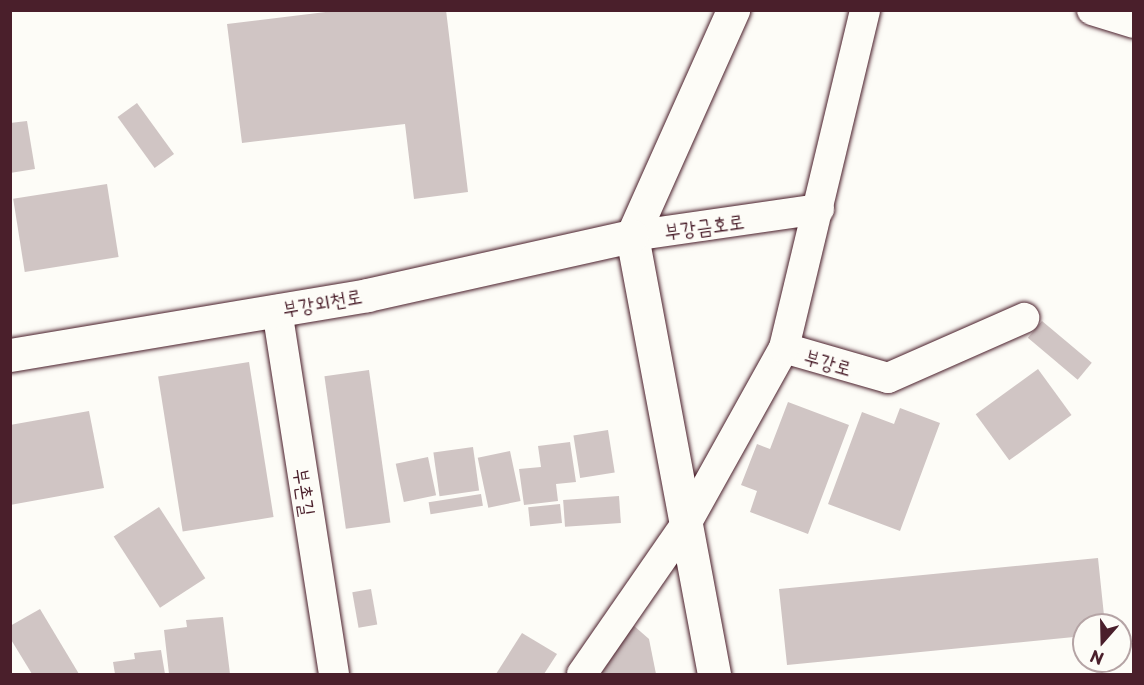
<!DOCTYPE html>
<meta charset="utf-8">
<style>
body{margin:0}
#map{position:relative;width:1144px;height:685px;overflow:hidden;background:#fdfcf7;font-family:"Playpen Sans","Poor Story",sans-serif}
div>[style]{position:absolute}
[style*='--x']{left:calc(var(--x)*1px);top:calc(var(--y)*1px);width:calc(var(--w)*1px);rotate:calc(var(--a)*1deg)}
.building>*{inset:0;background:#d0c5c4;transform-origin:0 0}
.roads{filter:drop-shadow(0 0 2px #4a1f2b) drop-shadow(0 0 2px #4a1f2b)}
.minor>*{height:30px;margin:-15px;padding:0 15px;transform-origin:15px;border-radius:15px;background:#fdfcf7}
.tertiary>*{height:33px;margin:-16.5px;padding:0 16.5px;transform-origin:16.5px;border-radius:16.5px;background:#fdfcf7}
span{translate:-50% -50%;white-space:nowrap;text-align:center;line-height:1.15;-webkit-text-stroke:4.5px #fdfcf7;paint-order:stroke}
.street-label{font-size:20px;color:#4a1f2b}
.frame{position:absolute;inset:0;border:12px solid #4a1f2b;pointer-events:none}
.north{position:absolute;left:1072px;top:613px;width:60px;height:60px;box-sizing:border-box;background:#fdfcf7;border:2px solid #b5a4a5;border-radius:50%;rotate:200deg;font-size:16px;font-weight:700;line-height:24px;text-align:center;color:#4a1f2b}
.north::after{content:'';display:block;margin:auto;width:21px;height:27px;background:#4a1f2b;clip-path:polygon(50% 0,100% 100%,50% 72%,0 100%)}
</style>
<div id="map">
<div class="building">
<div style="clip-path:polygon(342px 10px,446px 10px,468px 192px,414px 199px,405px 124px,242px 143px,227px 24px)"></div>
<div style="left:137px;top:103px;width:63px;height:24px;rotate:54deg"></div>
<div style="clip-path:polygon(27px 121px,35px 169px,10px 173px,10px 123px)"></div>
<div style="left:107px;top:184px;width:74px;height:95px;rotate:81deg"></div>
<div style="left:1042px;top:321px;width:65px;height:22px;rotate:40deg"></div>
<div style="left:249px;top:362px;width:157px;height:92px;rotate:81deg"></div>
<div style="left:1038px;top:369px;width:57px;height:77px;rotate:54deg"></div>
<div style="left:369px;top:370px;width:154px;height:45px;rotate:82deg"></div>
<div style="clip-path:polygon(788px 402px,849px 425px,808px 534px,750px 512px,757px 491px,741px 485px,757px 444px,770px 449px)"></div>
<div style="clip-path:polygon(900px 408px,940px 423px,900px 531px,828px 504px,862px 412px,894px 424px)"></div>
<div style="clip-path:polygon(89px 411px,104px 488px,10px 505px,10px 425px)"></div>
<div style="left:608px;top:430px;width:43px;height:35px;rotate:81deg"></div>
<div style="clip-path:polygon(570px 442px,576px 482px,556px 484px,558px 501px,524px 505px,519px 469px,541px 467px,538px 446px)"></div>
<div style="left:473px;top:447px;width:44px;height:40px;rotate:82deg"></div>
<div style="left:510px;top:451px;width:51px;height:33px;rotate:78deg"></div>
<div style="left:428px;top:457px;width:39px;height:33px;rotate:78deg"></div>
<div style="left:481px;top:494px;width:12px;height:53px;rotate:81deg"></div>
<div style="left:619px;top:496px;width:27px;height:56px;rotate:86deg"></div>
<div style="left:560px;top:504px;width:19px;height:32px;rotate:84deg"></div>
<div style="left:159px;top:507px;width:85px;height:54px;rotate:57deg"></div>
<div style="clip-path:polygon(1098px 558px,1105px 625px,1084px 625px,1084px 636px,787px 665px,779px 589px)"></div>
<div style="left:371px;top:589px;width:36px;height:19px;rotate:80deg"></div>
<div style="clip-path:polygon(40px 609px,79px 674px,32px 674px,10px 638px,10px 626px)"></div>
<div style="clip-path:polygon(223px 617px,230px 674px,169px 674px,164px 630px,187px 627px,186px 620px)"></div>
<div style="clip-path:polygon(633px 625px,649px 639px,656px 674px,601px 674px)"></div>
<div style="clip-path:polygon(522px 633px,557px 654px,544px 674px,496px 674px)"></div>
<div style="clip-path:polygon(161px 650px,165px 674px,115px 674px,113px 662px,135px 659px,134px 653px)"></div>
</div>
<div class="roads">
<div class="minor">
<div style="--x:1092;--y:10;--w:44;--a:17.2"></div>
<div style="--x:632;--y:236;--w:189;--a:-8.2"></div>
<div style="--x:277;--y:310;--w:368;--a:81.1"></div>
<div style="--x:784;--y:348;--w:108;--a:16.1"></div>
<div style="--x:888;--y:378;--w:149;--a:-23.8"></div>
<div style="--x:582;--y:674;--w:183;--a:-55.3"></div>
<div style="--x:686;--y:524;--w:201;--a:-60.9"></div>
<div style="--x:784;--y:348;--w:348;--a:-76.5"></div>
</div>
<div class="tertiary">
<div style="--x:632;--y:236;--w:446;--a:79.4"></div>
<div style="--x:632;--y:236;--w:248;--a:-65.9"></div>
<div style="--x:10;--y:355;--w:362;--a:-9.5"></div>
<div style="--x:367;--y:295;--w:271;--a:-12.6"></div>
</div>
</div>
<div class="street-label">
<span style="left:704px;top:226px;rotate:-8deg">부강금호로</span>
<span style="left:322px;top:302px;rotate:-10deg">부강외천로</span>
<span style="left:828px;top:362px;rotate:16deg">부강로</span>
<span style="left:305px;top:492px;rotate:81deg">부촌길</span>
</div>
<div class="frame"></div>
<div class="north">N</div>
</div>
